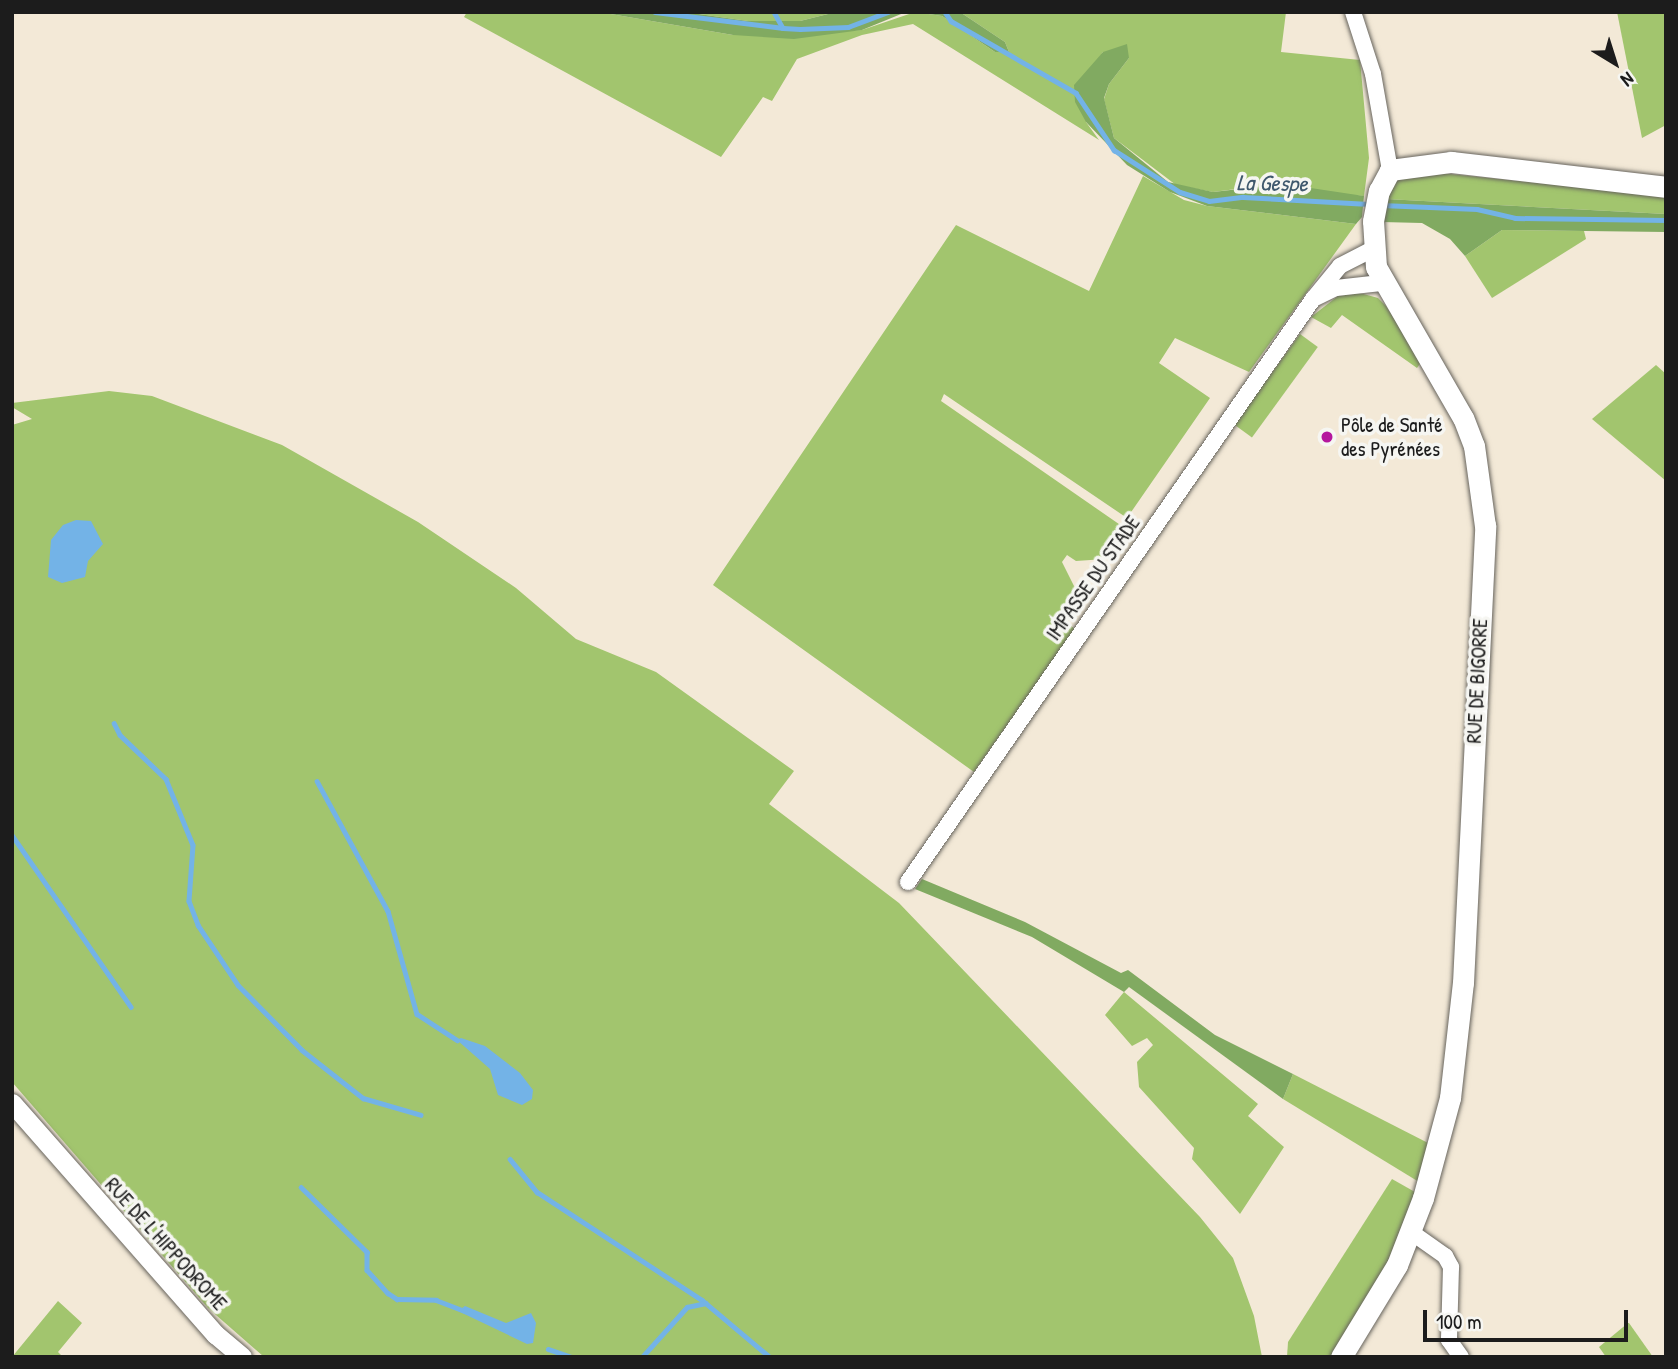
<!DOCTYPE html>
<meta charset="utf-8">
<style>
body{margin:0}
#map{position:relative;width:1678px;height:1369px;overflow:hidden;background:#f3e9d7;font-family:"Patrick Hand",sans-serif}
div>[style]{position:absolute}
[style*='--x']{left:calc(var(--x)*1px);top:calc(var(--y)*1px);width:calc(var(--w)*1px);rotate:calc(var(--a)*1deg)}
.green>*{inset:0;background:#a2c56e;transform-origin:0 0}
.forest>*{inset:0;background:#81aa61}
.water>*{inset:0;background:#73b3e7}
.stream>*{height:4.5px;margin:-2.25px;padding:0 2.25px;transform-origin:2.25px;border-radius:2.25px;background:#73b3e7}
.roads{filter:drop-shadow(0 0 2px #67645d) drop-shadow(0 0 2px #67645d)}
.minor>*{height:16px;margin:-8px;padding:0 8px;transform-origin:8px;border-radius:8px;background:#fff}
.tertiary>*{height:19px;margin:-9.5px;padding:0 9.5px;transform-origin:9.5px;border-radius:9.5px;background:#fff}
.secondary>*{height:21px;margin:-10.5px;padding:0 10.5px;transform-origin:10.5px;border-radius:10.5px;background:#fff}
.dots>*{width:19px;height:19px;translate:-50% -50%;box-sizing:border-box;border:4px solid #f6f6f2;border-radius:50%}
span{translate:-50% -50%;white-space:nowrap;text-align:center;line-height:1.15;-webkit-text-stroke:7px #f6f6f2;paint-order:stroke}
.poi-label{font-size:21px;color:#1c1c1c}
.left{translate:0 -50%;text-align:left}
.street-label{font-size:21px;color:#1c1c1c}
.water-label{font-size:23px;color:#3f586d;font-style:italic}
.frame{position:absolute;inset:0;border:14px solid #1c1c1c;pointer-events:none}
.north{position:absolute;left:1580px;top:28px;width:70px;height:70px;-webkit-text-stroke:5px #f6f6f2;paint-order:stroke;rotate:142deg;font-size:19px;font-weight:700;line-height:28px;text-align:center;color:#1c1c1c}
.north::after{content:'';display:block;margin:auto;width:24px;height:32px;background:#1c1c1c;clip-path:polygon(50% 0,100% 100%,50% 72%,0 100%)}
.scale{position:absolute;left:1423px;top:1310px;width:205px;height:32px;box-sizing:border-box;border:4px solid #1c1c1c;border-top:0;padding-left:9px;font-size:21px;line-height:24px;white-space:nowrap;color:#1c1c1c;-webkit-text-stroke:5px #f6f6f2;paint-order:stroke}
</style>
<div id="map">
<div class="green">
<div style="clip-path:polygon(467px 12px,599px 12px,733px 35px,862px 30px,915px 12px,942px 16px,995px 52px,1009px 52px,1005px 42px,960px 12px,1286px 12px,1281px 52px,1360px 60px,1369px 158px,1364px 196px,1244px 188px,1213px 192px,1176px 185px,1114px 138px,1104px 99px,1109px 84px,1129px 58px,1103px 52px,1092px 68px,1086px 122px,1099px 140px,913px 24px,862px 35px,797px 59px,772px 101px,763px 97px,721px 157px,464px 17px)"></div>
<div style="clip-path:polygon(685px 12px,836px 12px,800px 21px,748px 21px)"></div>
<div style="clip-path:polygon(1617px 12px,1666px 12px,1666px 125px,1642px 138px)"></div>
<div style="clip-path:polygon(1430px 172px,1666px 196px,1666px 214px,1386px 199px,1397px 179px)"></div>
<div style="clip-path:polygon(1143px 176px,1184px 200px,1207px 206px,1356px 224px,1249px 372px,1175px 338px,1159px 363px,1210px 398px,1127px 518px,944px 394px,941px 401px,1129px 531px,1105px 559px,1076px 561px,1067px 555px,1062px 562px,1075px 588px,1058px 616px,1075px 629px,974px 772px,713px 585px,956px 225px,1089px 291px)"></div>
<div style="clip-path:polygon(1502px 230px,1584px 231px,1586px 239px,1492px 298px,1465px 256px)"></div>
<div style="clip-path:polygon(1360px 293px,1378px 298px,1386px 306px,1422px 361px,1417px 368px,1342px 315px,1331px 328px,1311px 317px,1338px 296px)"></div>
<div style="left:1300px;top:334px;width:22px;height:112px;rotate:36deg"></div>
<div style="clip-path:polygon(1656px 365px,1666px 374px,1666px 481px,1592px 419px)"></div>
<div style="clip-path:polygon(109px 391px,152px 396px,282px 445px,418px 522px,516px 588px,576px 639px,656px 672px,794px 771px,769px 804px,899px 903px,1200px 1217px,1233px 1258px,1254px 1316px,1262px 1357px,263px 1356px,208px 1308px,12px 1082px,12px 425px,32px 419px,12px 407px,12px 403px)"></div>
<div style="clip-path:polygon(1124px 992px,1258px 1104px,1248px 1116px,1284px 1147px,1240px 1214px,1192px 1159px,1194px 1148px,1139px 1087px,1137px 1062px,1153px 1045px,1147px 1038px,1132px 1046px,1105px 1015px)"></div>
<div style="clip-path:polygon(1293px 1074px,1432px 1145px,1419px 1182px,1283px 1099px)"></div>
<div style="clip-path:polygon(1392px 1179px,1415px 1192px,1388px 1261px,1332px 1357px,1287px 1357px,1288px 1342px)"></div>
<div style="clip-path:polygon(58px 1301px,82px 1323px,58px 1352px,63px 1357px,12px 1357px)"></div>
<div style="clip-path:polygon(1628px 1323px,1629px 1323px,1653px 1357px,1606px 1357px,1599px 1347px)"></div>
</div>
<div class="forest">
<div style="clip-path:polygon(599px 12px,685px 12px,748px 21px,800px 21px,836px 12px,906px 12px,862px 30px,794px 39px,733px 35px)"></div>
<div style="clip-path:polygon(915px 12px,960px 12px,1005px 42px,1009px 52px,995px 52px,942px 16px)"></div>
<div style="clip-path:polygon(1127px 44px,1129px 58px,1109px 84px,1104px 98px,1114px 138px,1168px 182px,1213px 192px,1284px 184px,1364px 196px,1362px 217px,1356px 224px,1207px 206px,1170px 192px,1127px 165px,1086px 122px,1075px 102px,1074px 85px,1103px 52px)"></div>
<div style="clip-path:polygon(1386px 199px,1666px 214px,1666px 232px,1502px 230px,1465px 256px,1450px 239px,1422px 223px,1382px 222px)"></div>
<div style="clip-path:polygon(922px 879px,1025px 922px,1121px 973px,1128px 970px,1215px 1035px,1293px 1074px,1283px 1099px,1129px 987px,1124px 992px,1032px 937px,915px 889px)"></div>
</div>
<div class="water">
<div style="clip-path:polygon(76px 520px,91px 521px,103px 544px,88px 561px,85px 577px,62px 583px,48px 577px,51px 540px,63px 525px)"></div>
<div style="clip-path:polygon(461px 1038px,485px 1046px,520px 1073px,533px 1090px,532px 1099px,522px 1105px,498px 1095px,490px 1069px,457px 1040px)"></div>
<div style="clip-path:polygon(465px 1306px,506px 1323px,531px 1313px,536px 1323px,533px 1343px,527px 1344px,458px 1311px)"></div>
</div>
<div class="stream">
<div style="--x:655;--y:12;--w:129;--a:7.1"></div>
<div style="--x:774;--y:12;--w:18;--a:61"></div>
<div style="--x:783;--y:28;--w:17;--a:3"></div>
<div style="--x:800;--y:29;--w:48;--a:-2.4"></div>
<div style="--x:848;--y:27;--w:43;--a:-20.6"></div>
<div style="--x:945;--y:12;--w:11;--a:56"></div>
<div style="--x:951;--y:21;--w:144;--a:29.9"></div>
<div style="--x:1076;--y:93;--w:69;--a:56.3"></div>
<div style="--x:1114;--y:150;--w:78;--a:32.5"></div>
<div style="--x:1180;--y:192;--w:30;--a:17"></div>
<div style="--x:1209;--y:201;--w:34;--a:-7"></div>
<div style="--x:1243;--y:197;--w:126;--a:3.2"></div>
<div style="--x:1381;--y:205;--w:96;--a:2.4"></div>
<div style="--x:1477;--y:209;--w:39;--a:13"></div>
<div style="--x:1515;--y:218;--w:151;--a:0.8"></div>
<div style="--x:114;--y:723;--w:13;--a:63"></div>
<div style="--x:120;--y:735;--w:64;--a:43.7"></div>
<div style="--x:166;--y:779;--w:71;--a:67.8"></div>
<div style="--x:193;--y:845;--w:56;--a:94.1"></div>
<div style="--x:189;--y:901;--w:26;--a:69"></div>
<div style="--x:198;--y:925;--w:72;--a:56.3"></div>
<div style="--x:238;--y:985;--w:91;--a:45.4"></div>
<div style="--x:302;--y:1050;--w:78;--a:38.2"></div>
<div style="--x:363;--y:1098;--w:60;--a:16.3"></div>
<div style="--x:317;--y:781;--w:148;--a:61.4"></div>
<div style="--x:388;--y:911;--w:107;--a:74.3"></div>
<div style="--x:417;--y:1014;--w:48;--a:33"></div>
<div style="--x:12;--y:835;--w:209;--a:55.3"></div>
<div style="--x:510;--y:1159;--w:43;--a:50.7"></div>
<div style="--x:537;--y:1192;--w:197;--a:33.2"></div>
<div style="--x:702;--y:1300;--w:89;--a:40"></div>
<div style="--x:301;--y:1187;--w:93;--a:44.6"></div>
<div style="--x:367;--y:1252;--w:18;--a:90"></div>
<div style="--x:367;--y:1270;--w:31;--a:48"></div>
<div style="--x:388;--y:1293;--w:11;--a:34"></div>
<div style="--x:397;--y:1299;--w:39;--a:1"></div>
<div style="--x:436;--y:1300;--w:31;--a:21"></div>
<div style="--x:548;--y:1349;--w:24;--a:19"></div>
<div style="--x:642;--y:1357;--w:67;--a:-48"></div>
<div style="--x:687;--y:1307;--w:19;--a:-12"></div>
</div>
<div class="roads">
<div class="minor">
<div style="--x:1353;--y:12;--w:65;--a:72.1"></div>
<div style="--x:1373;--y:74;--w:97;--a:80"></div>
<div style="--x:1373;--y:249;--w:37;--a:153"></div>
<div style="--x:1340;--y:266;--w:43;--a:129.3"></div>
<div style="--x:1313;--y:299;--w:25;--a:-26"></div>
<div style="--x:1336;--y:288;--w:45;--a:-6.3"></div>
<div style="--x:908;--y:882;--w:710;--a:-55.21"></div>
<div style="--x:1411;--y:1232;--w:42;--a:35.2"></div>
<div style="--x:1445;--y:1256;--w:13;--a:61"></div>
<div style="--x:1451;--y:1267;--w:73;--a:91.6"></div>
<div style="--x:1449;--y:1340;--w:21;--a:55"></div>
</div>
<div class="tertiary">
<div style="--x:12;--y:1103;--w:308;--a:48.7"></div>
<div style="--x:215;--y:1334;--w:35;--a:40"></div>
</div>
<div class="secondary">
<div style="--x:1341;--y:1357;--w:108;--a:-58.7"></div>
<div style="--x:1397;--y:1265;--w:72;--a:-68.8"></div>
<div style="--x:1423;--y:1198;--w:104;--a:-74.9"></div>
<div style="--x:1450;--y:1098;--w:116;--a:-83.6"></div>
<div style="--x:1463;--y:983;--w:458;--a:-87.2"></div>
<div style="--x:1485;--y:526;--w:81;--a:-97.8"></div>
<div style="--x:1474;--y:446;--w:30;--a:-111"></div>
<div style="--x:1463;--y:418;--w:174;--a:-119.9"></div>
<div style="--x:1376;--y:267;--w:46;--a:-93.7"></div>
<div style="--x:1373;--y:221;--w:31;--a:-79"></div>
<div style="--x:1379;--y:191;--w:24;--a:-62"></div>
<div style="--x:1390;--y:170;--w:62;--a:-7.5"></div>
<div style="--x:1451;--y:162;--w:216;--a:6.6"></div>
</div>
</div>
<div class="dots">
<div style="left:1327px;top:437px;background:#b5179e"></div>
</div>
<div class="poi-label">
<span class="left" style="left:1341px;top:437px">Pôle de Santé<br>des Pyrénées</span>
</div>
<div class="street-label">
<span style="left:1093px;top:578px;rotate:-55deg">IMPASSE DU STADE</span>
<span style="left:1477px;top:681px;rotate:-87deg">RUE DE BIGORRE</span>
<span style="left:166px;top:1244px;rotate:48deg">RUE DE L'HIPPODROME</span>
</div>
<div class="water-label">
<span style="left:1272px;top:183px;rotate:1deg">La Gespe</span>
</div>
<div class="frame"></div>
<div class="north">N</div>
<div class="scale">100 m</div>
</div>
